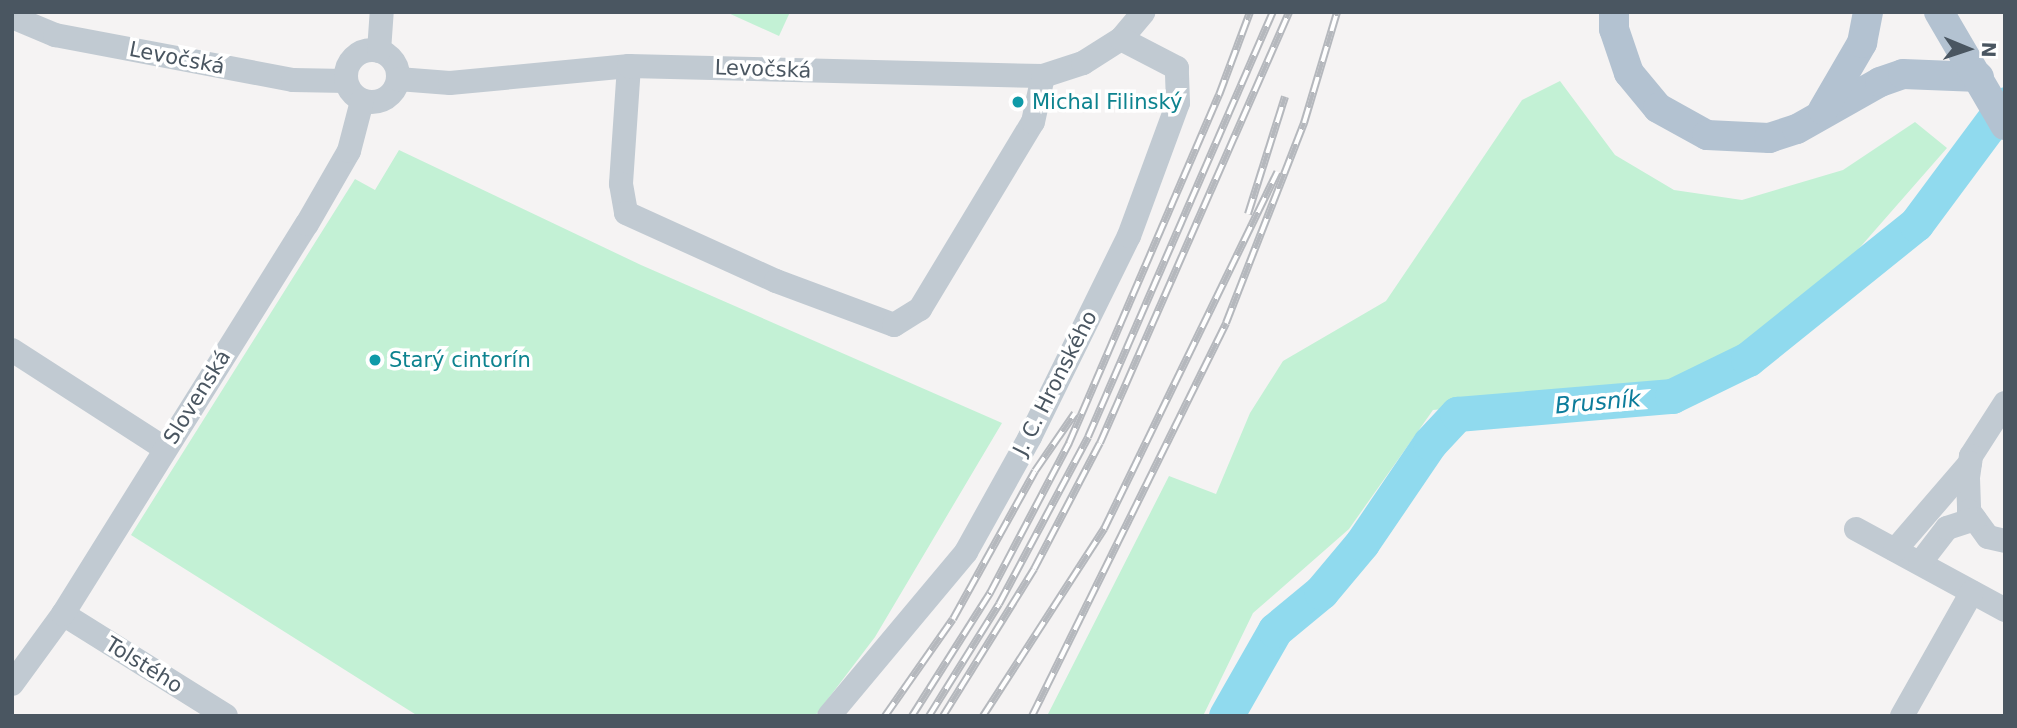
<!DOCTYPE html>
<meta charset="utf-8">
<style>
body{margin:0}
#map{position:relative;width:2017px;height:728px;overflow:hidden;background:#f5f3f3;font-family:"DejaVu Sans",sans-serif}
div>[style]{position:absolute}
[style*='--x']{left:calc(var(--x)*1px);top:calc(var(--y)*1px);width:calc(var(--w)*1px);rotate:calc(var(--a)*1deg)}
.green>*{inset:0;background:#c3f1d5}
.river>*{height:35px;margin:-17.5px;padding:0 17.5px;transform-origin:17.5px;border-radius:17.5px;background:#90daee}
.minor>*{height:24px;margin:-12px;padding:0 12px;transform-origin:12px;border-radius:12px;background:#c1cad2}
.minor>.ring{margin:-12px;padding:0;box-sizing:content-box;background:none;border:24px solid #c1cad2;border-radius:50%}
.major>*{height:30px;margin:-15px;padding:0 15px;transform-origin:15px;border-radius:15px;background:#b3c2d1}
.rail>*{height:8px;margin-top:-4px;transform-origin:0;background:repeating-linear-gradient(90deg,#fff 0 16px,#b5b8bd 0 32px);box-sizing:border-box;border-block:2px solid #b5b8bd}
.dots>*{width:19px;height:19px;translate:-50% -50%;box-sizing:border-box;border:4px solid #fff;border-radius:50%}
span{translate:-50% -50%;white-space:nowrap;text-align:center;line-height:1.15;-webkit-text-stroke:7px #fff;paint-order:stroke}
.street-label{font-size:21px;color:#4a5661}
.culture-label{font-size:21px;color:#0d838f}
.left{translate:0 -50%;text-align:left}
.water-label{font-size:23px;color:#0c7c9b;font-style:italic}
.frame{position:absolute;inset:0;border:14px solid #4a5661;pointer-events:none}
.north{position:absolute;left:1933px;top:14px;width:70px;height:70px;-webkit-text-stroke:5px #fff;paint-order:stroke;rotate:92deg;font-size:19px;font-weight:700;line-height:28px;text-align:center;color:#4a5661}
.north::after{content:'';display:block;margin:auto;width:24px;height:32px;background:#4a5661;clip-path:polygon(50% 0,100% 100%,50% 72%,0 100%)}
</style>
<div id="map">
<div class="green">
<div style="clip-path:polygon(726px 12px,790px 12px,779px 36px)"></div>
<div style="clip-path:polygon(1560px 81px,1615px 155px,1674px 190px,1742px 200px,1843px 170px,1915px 122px,1947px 148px,1841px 269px,1692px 384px,1433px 410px,1349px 529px,1253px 613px,1203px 716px,1047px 716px,1169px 476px,1216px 494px,1250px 413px,1283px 361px,1386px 301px,1522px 100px)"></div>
<div style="clip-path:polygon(399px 150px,641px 265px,1002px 423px,875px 637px,815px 716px,418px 716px,131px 535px,355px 179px,375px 190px)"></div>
</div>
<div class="river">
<div style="--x:1226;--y:716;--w:99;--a:-60.3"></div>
<div style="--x:1275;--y:630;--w:60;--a:-39.6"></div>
<div style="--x:1321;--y:592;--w:64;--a:-50.1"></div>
<div style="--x:1362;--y:543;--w:121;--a:-55.8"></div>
<div style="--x:1430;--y:443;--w:40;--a:-47"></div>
<div style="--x:1457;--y:414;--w:216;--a:-4.8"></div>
<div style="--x:1672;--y:396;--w:85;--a:-26"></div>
<div style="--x:1748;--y:359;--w:216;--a:-38.8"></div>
<div style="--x:1916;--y:224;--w:149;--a:-53.4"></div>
</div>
<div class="minor">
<div style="--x:12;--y:17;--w:47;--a:22.7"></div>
<div style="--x:55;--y:35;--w:242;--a:10.7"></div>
<div style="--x:293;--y:80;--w:53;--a:1.1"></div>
<div class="ring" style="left:346px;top:50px;width:28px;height:28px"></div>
<div style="--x:379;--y:51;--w:39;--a:-86"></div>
<div style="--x:629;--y:66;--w:118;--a:93.9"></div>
<div style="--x:621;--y:184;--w:29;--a:80"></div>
<div style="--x:626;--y:213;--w:165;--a:24.4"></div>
<div style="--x:776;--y:281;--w:126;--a:20.4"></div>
<div style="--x:894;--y:325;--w:31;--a:-32"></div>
<div style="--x:920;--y:309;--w:218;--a:-58.9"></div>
<div style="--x:1033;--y:122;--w:47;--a:-77.7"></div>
<div style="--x:398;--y:79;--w:52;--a:4.4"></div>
<div style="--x:450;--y:83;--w:180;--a:-5.4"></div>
<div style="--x:629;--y:66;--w:414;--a:1.4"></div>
<div style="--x:1043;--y:76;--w:42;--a:-18"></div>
<div style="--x:1083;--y:63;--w:45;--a:-32.3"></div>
<div style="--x:1121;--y:39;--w:35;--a:-50"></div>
<div style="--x:12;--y:350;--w:181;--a:32.8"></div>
<div style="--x:2005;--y:403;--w:63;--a:122.7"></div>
<div style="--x:1971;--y:456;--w:22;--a:98"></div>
<div style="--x:1968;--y:478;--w:33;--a:88"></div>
<div style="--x:1969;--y:511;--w:32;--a:54"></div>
<div style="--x:1988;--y:537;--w:17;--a:13"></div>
<div style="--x:1856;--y:529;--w:170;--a:28.5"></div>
<div style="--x:1895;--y:550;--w:115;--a:-49.2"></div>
<div style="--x:1920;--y:563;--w:44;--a:-52.4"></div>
<div style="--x:1947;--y:528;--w:29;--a:-18"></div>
<div style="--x:63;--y:614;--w:192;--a:32"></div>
<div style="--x:12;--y:684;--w:87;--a:-53.9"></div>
<div style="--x:63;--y:614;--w:460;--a:-58"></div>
<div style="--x:307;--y:224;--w:84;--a:-60.1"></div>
<div style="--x:349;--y:151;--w:52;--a:-75.4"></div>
<div style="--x:829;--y:716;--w:214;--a:-50.1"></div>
<div style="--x:966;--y:552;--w:132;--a:-60.9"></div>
<div style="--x:1030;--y:437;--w:224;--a:-63.8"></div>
<div style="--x:1129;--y:236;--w:142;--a:-69.8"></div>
<div style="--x:1178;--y:103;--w:35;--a:-92"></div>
<div style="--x:1177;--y:68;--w:63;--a:-152.6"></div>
<div style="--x:1902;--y:716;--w:142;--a:-60.6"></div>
</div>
<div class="major">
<div style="--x:1614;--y:12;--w:17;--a:90"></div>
<div style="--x:1614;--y:29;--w:46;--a:71.2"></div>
<div style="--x:1629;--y:73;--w:45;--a:50.4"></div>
<div style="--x:1658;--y:108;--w:56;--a:28.9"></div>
<div style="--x:1707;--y:135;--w:62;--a:2.8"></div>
<div style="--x:1769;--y:138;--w:29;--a:-18"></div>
<div style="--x:1797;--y:129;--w:95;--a:-29.5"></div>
<div style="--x:1880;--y:82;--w:24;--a:-19"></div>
<div style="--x:1903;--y:74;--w:76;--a:2.3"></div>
<div style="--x:1939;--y:12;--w:131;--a:59.7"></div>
<div style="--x:1823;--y:110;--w:78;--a:-59.8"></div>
<div style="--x:1862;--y:43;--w:32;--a:-79"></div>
</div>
<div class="rail">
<div style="--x:1248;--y:214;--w:123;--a:-72.5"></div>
<div style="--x:885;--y:716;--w:118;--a:-55"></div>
<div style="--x:953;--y:619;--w:169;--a:-61"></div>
<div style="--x:1035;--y:471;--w:70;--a:-55.4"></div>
<div style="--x:912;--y:716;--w:146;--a:-57.6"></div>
<div style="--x:990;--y:593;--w:170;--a:-62.2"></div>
<div style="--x:1069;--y:443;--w:379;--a:-66.7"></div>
<div style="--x:1219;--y:95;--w:89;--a:-69.5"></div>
<div style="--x:929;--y:716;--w:132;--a:-58"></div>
<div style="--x:999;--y:604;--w:189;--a:-61.9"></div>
<div style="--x:1088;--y:437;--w:464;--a:-66.5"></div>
<div style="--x:943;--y:716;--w:173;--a:-58.2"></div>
<div style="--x:1034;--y:569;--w:142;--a:-62.4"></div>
<div style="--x:1100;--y:443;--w:471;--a:-66.3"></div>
<div style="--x:983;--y:716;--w:223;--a:-57.1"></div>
<div style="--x:1104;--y:529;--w:397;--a:-64.1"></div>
<div style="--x:1032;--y:716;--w:438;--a:-63.7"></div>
<div style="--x:1226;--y:323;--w:215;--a:-68.7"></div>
<div style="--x:1304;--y:123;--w:116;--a:-73.4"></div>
</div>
<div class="dots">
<div style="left:1018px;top:102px;background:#0f9aa8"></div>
<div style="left:375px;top:360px;background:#0f9aa8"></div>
</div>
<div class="street-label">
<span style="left:177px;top:58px;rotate:11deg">Levočská</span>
<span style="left:763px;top:69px;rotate:2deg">Levočská</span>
<span style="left:1055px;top:383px;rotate:-63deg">J. C. Hronského</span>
<span style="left:197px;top:397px;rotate:-58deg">Slovenská</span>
<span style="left:144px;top:665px;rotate:32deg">Tolstého</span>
</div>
<div class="culture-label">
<span class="left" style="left:1032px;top:102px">Michal Filinský</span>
<span class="left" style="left:389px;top:360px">Starý cintorín</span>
</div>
<div class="water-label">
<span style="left:1598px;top:402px;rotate:-5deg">Brusník</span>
</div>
<div class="frame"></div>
<div class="north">N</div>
</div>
